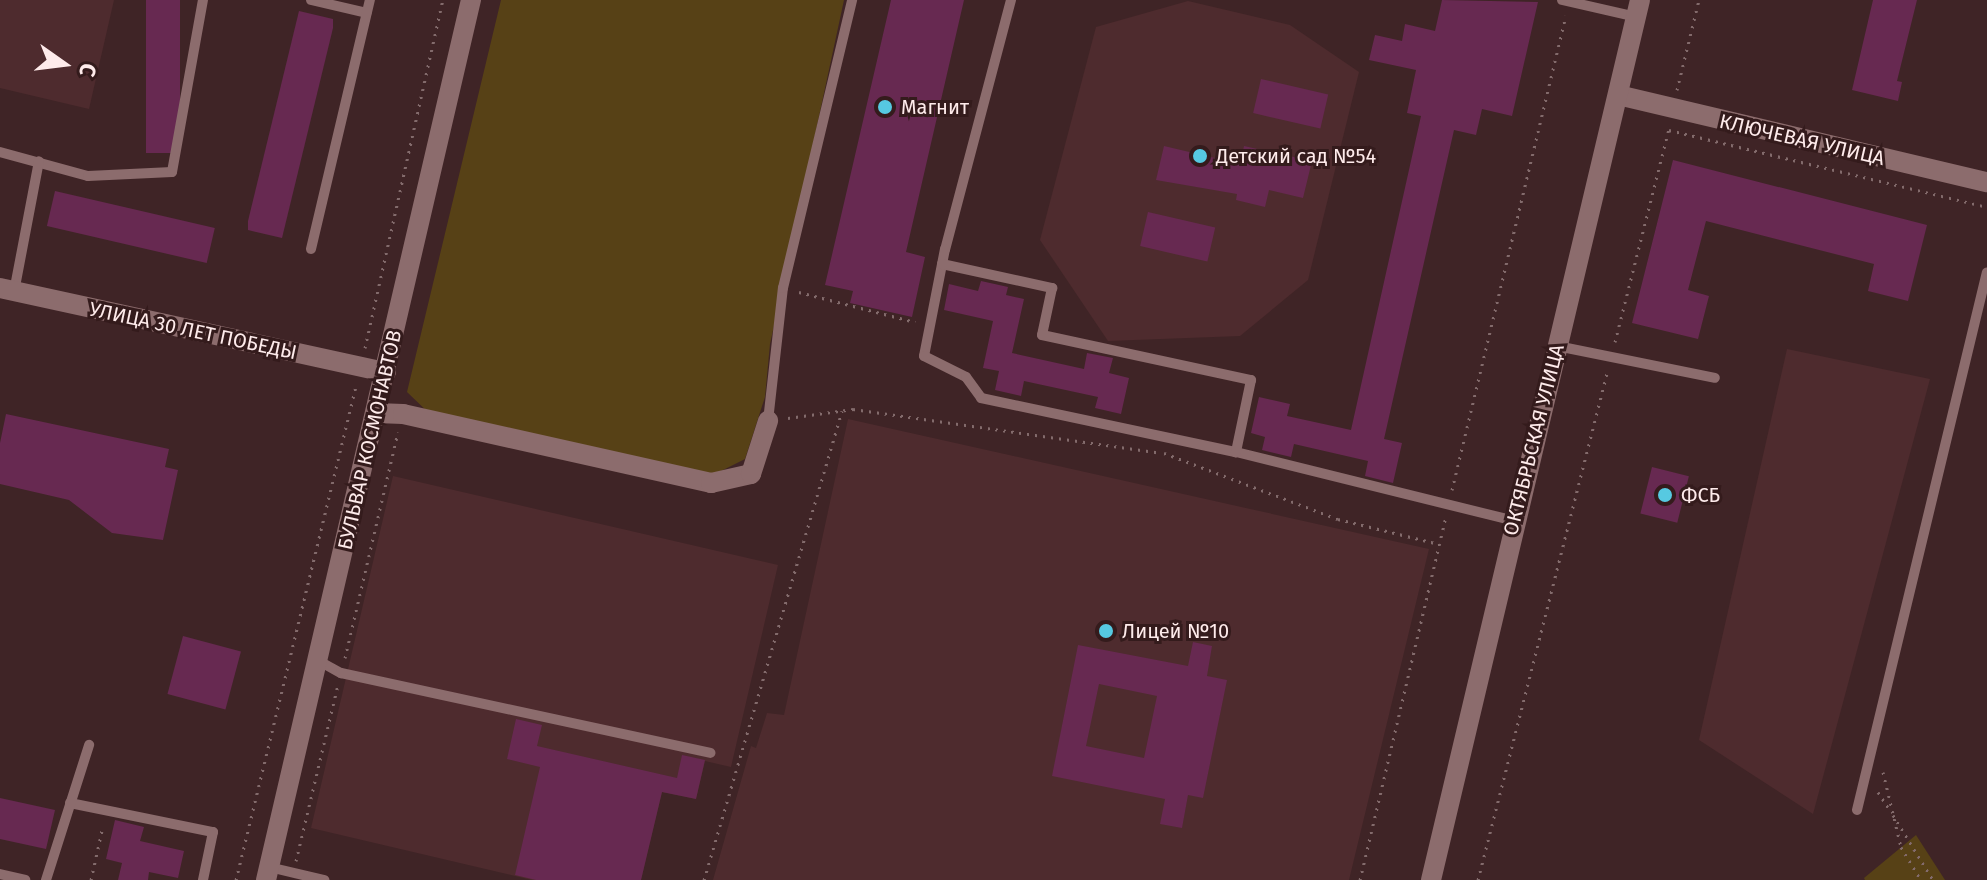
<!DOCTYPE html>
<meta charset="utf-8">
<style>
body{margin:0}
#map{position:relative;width:1987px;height:880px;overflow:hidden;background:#3f2426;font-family:"Fira Sans",sans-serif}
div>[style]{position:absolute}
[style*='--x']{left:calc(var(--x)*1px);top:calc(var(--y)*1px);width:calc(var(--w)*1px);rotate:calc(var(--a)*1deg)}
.built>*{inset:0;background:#4e2b2e}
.green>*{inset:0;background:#574116}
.building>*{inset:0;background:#672951;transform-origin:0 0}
.path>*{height:3px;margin-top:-1.5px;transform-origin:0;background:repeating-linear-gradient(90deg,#836b6c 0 2px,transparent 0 8px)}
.service>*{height:10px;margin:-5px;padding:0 5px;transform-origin:5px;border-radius:5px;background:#8c6c6d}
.minor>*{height:20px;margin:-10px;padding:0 10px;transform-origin:10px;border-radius:10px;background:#8c6c6d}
.tertiary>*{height:20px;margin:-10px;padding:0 10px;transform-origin:10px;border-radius:10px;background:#8c6c6d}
.dots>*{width:22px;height:22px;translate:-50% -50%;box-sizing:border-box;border:4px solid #341b1c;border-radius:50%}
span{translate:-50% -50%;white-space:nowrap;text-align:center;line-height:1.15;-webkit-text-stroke:6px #341b1c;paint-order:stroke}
.poi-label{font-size:20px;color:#feebeb}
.left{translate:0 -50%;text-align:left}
.street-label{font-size:20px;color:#feebeb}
.north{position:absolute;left:24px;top:24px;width:80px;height:80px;-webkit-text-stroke:6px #341b1c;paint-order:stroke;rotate:104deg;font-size:22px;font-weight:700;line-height:32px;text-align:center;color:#feebeb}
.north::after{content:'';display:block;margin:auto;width:28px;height:36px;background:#feebeb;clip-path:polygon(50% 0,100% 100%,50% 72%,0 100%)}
</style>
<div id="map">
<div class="built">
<div style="clip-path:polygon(0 0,114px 0,89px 109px,0 88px)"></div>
<div style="clip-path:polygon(1188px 1px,1290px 25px,1359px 72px,1308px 280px,1240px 336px,1108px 341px,1040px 240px,1096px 27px)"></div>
<div style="clip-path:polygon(1787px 349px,1930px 379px,1813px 814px,1699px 740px)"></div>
<div style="clip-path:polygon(848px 419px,1429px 549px,1349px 880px,713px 880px,751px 746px,756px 748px,767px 713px,784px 715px)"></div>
<div style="clip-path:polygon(393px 476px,778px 565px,731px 767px,705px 761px,696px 799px,662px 792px,641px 880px,532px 880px,311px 828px)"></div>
</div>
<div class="green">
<div style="clip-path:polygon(501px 0,844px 0,770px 344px,765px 397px,745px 459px,715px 474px,434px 418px,407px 392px)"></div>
<div style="clip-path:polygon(1916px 835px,1945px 880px,1865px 880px,1864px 878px)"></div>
</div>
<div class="building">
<div style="left:146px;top:0;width:34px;height:153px"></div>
<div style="clip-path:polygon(891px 0,964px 0,906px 252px,925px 257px,912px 317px,850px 303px,853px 291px,825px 285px)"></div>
<div style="clip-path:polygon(1442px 0,1538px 2px,1512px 116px,1482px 109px,1476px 135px,1454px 130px,1384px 439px,1402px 443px,1393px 483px,1365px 476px,1368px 461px,1294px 444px,1291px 457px,1262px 450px,1265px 437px,1251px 433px,1259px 397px,1290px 404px,1287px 416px,1351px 430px,1421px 116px,1407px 113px,1416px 70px,1369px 60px,1375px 35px,1402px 41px,1405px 24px,1435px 31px)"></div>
<div style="clip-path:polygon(1873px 0,1917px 0,1897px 81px,1902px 82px,1898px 101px,1852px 90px)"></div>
<div style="clip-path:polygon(299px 11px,333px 19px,333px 28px,282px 238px,248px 230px,248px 221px)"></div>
<div style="left:1261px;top:79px;width:69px;height:35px;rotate:13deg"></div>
<div style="clip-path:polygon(1164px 146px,1240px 164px,1244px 146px,1312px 161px,1303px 198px,1269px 190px,1265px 207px,1236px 200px,1237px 194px,1156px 180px)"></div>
<div style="clip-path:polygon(1673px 160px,1927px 225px,1908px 301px,1868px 291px,1874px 264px,1706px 221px,1688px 290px,1709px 296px,1698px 339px,1632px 323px)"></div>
<div style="left:55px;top:191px;width:164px;height:36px;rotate:13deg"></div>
<div style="left:1148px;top:212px;width:69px;height:35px;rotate:13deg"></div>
<div style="clip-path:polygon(981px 281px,1008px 287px,1006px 295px,1024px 299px,1012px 353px,1084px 369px,1087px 353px,1113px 358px,1109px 373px,1129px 378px,1121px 414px,1095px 408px,1098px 397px,1024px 381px,1021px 396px,995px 390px,999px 371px,983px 368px,993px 321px,944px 310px,949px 284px,978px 291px)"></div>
<div style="clip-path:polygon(6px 414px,169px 449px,165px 467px,178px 470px,163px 540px,112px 533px,69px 500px,0 484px,0 443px)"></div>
<div style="left:1652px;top:467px;width:38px;height:48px;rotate:14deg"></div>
<div style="left:183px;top:636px;width:60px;height:60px;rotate:15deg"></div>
<div style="clip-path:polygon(evenodd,1193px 642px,1212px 646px,1207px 676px,1227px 680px,1203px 798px,1188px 795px,1182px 828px,1160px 824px,1165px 799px,1052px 776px,1078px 645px,1188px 666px,1193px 642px,1099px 684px,1157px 696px,1144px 758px,1086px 746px,1099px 684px)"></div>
<div style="clip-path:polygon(516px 719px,542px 725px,537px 746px,677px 778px,682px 755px,705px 760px,696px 799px,662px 792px,641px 880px,536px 880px,515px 875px,540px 767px,507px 759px)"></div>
<div style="clip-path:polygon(0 798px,55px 810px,46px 849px,0 839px)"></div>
<div style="clip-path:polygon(115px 820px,144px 827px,140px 841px,184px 851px,178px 878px,149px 872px,148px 880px,118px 880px,122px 863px,106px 859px)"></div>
</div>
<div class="path">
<div style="--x:1677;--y:90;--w:93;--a:-76.3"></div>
<div style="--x:1669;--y:130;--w:327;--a:13.6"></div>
<div style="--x:799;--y:292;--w:120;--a:14.5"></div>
<div style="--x:1615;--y:342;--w:221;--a:-75.8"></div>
<div style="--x:365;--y:348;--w:357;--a:-77.4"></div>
<div style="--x:788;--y:418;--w:66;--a:-7.9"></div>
<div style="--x:853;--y:409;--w:307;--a:8.1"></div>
<div style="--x:1164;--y:453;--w:186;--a:20.8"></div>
<div style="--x:1338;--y:519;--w:104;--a:13.9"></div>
<div style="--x:1452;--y:490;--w:488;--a:-76.5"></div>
<div style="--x:345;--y:658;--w:232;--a:-76.8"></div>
<div style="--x:1883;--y:772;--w:77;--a:76.5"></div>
<div style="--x:1901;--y:847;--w:39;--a:59"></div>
<div style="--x:1878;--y:792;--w:20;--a:57"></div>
<div style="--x:1893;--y:815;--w:76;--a:58.4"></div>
<div style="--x:296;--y:861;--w:181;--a:-76.6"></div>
<div style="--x:91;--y:880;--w:55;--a:-77.5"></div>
<div style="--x:236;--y:880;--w:508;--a:-76.35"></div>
<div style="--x:704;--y:880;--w:489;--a:-73.6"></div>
<div style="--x:1360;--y:880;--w:373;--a:-76.7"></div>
<div style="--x:1478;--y:880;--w:523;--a:-75.72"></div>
</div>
<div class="service">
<div style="--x:311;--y:0;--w:57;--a:13.1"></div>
<div style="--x:1011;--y:0;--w:258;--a:104.8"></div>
<div style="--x:945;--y:249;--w:109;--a:101.1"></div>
<div style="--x:924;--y:356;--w:47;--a:26.6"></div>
<div style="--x:966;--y:377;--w:26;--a:54"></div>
<div style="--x:981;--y:398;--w:261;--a:12"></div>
<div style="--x:1236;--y:452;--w:286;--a:13.9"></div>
<div style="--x:1562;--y:0;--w:76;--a:12.9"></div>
<div style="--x:0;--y:152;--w:91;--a:15.3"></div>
<div style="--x:88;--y:176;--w:84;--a:-2.7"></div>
<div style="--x:172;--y:172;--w:175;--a:-79.8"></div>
<div style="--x:311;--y:249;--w:256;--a:-76.7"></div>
<div style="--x:942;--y:264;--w:113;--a:12.3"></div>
<div style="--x:1052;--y:288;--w:48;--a:102"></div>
<div style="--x:1042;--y:335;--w:214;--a:12.2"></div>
<div style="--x:1251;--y:380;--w:74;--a:101.8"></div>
<div style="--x:14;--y:292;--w:133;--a:-79.2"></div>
<div style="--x:1557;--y:346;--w:161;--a:11.4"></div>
<div style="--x:768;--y:421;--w:134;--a:-83.6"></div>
<div style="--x:783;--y:288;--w:296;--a:-76.5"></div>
<div style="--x:319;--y:661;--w:25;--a:29"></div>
<div style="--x:341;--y:673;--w:378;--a:12.2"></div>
<div style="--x:70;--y:803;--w:146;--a:11.5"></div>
<div style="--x:213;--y:832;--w:49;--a:101.8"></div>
<div style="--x:1857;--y:810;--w:553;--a:-76.42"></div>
<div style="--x:269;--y:867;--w:57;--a:13.3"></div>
<div style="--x:0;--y:874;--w:26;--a:13"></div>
<div style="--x:46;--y:880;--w:142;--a:-72.3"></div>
</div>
<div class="minor">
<div style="--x:1618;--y:95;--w:379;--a:13.3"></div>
<div style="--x:0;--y:288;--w:395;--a:12.3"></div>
<div style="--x:376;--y:413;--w:27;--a:2"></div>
<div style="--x:403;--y:414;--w:316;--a:12.6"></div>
<div style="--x:711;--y:483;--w:41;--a:-12.7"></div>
<div style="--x:751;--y:474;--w:56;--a:-72.2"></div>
</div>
<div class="tertiary">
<div style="--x:266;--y:880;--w:904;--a:-76.89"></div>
<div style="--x:1431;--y:880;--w:904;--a:-76.64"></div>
</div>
<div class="dots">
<div style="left:885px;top:107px;background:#56c9e1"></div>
<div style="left:1200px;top:156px;background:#56c9e1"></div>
<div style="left:1665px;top:495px;background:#56c9e1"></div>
<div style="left:1106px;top:631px;background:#56c9e1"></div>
</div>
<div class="poi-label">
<span class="left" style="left:901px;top:107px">Магнит</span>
<span class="left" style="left:1216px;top:156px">Детский сад №54</span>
<span class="left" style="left:1681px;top:495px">ФСБ</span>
<span class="left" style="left:1122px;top:631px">Лицей №10</span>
</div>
<div class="street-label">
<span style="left:1802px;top:140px;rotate:13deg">КЛЮЧЕВАЯ УЛИЦА</span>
<span style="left:193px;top:331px;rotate:12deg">УЛИЦА 30 ЛЕТ ПОБЕДЫ</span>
<span style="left:370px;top:440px;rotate:-77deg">БУЛЬВАР КОСМОНАВТОВ</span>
<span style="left:1534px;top:440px;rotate:-76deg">ОКТЯБРЬСКАЯ УЛИЦА</span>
</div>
<div class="north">С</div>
</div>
